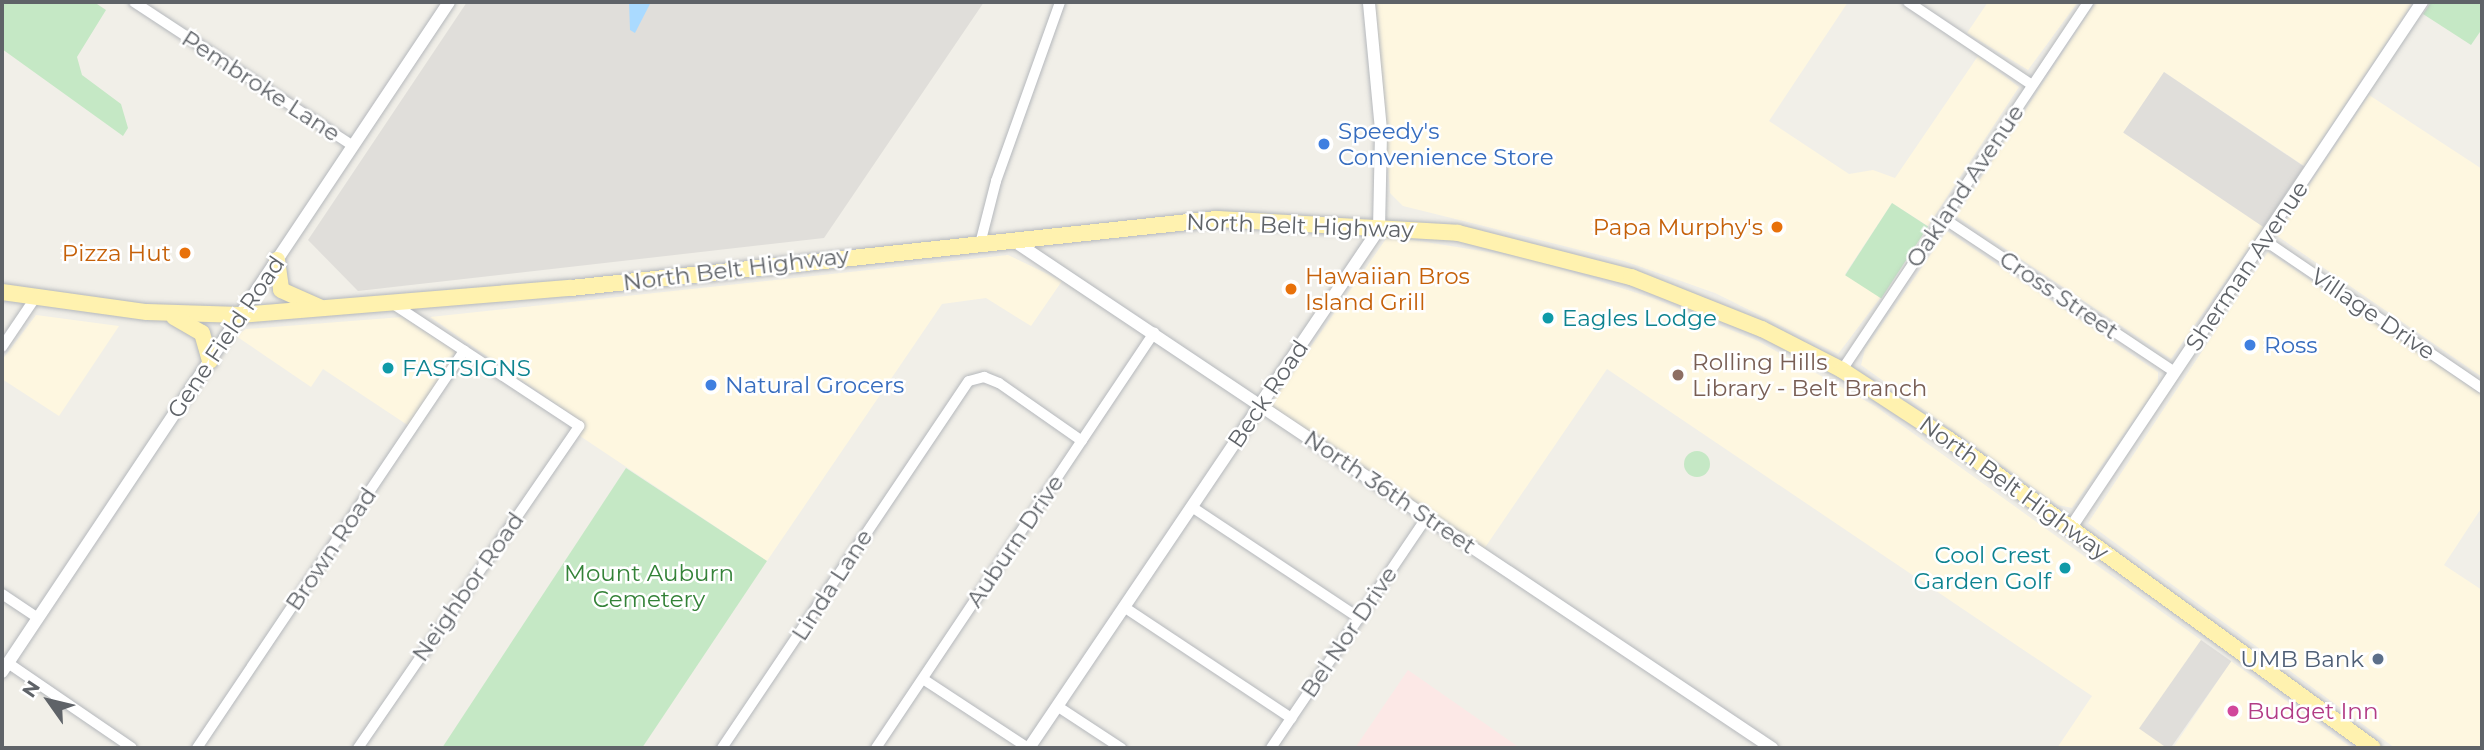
<!DOCTYPE html>
<style>
body{margin:0}
#map{position:relative;width:2484px;height:750px;overflow:hidden;background:#f1efe8;font-family:Montserrat,sans-serif}
div>[style]{position:absolute}
[style*='--x']{left:calc(var(--x)*1px);top:calc(var(--y)*1px);width:calc(var(--w)*1px);rotate:calc(var(--a)*1deg)}
.commercial>*{inset:0;background:#fef7e0}
.industrial>*{inset:0;background:#e0deda;transform-origin:0 0}
.medical>*{inset:0;background:#fce8e6}
.green>*{inset:0;background:#c5e8c5;transform-origin:0 0}
.round{border-radius:50%}
.water>*{inset:0;background:#aadaff}
.roads{filter:drop-shadow(0 0 2px #b5b8bc) drop-shadow(0 0 2px #b5b8bc)}
.minor>*{height:10px;margin:-5px;padding:0 5px;transform-origin:5px;border-radius:5px;background:#fff}
.tertiary>*{height:12px;margin:-6px;padding:0 6px;transform-origin:6px;border-radius:6px;background:#fff}
.primary>*{height:16px;margin:-8px;padding:0 8px;transform-origin:8px;border-radius:8px;background:#fff2af}
.dots>*{width:19px;height:19px;translate:-50% -50%;box-sizing:border-box;border:4px solid #fff;border-radius:50%}
span{translate:-50% -50%;white-space:nowrap;text-align:center;line-height:1.15;-webkit-text-stroke:5px #fff;paint-order:stroke}
.street-label{font-size:23px;color:#5f6368}
.shop-label{font-size:23px;color:#366cbe}
.left{translate:0 -50%;text-align:left}
.food-label{font-size:23px;color:#c56008}
.right{translate:-100% -50%;text-align:right}
.culture-label{font-size:23px;color:#0d838f}
.education-label{font-size:23px;color:#785e54}
.park-label{font-size:23px;color:#348238}
.service-label{font-size:23px;color:#4e5e75}
.hotel-label{font-size:23px;color:#b23c85}
.frame{position:absolute;inset:0;border:4px solid #5f6368;pointer-events:none}
.north{position:absolute;left:14px;top:666px;width:70px;height:70px;-webkit-text-stroke:5px #fff;paint-order:stroke;rotate:304deg;font-size:19px;font-weight:700;line-height:28px;text-align:center;color:#5f6368}
.north::after{content:'';display:block;margin:auto;width:24px;height:32px;background:#5f6368;clip-path:polygon(50% 0,100% 100%,50% 72%,0 100%)}
</style>
<div id="map">
<div class="commercial">
<div style="clip-path:polygon(1375px 2px,1848px 2px,1769px 121px,1849px 174px,1873px 170px,1895px 178px,1978px 56px,2019px 87px,1928px 226px,1892px 203px,1845px 274px,1881px 297px,1838px 354px,1715px 293px,1624px 261px,1403px 206px,1390px 193px)"></div>
<div style="clip-path:polygon(1988px 2px,2078px 2px,2028px 70px,1967px 33px)"></div>
<div style="clip-path:polygon(2096px 2px,2413px 2px,2304px 166px,2164px 72px,2124px 133px,2264px 226px,2171px 359px,1956px 216px)"></div>
<div style="clip-path:polygon(2369px 95px,2482px 169px,2482px 377px,2276px 235px)"></div>
<div style="clip-path:polygon(1947px 231px,2158px 372px,2158px 385px,2072px 508px,2058px 505px,1861px 365px,1865px 349px)"></div>
<div style="clip-path:polygon(1388px 236px,1526px 258px,1653px 298px,1758px 341px,1875px 406px,2201px 640px,2142px 730px,2168px 748px,2057px 748px,2092px 696px,1607px 369px,1484px 549px,1270px 405px)"></div>
<div style="clip-path:polygon(2268px 252px,2482px 395px,2482px 507px,2444px 565px,2482px 590px,2482px 748px,2395px 748px,2088px 523px)"></div>
<div style="clip-path:polygon(1008px 255px,1062px 281px,1031px 326px,986px 298px,942px 304px,767px 561px,580px 436px,575px 417px,430px 317px)"></div>
<div style="clip-path:polygon(36px 315px,119px 326px,59px 416px,2px 379px,2px 360px)"></div>
<div style="clip-path:polygon(402px 317px,456px 352px,409px 426px,323px 369px,311px 387px,236px 336px,246px 329px)"></div>
<div style="clip-path:polygon(2231px 661px,2352px 748px,2173px 748px)"></div>
</div>
<div class="industrial">
<div style="clip-path:polygon(467px 2px,984px 2px,824px 238px,358px 291px,308px 240px)"></div>
<div style="left:2164px;top:72px;width:169px;height:73px;rotate:34deg"></div>
<div style="left:2201px;top:640px;width:37px;height:108px;rotate:35deg"></div>
</div>
<div class="medical">
<div style="clip-path:polygon(1408px 670px,1520px 748px,1355px 748px)"></div>
</div>
<div class="green">
<div style="clip-path:polygon(2px 2px,94px 2px,106px 10px,77px 57px,82px 75px,121px 104px,128px 128px,123px 136px,2px 49px)"></div>
<div style="clip-path:polygon(2431px 2px,2482px 2px,2482px 29px,2471px 45px,2423px 14px)"></div>
<div style="left:1892px;top:203px;width:43px;height:86px;rotate:33deg"></div>
<div class="round" style="left:1684px;top:451px;width:26px;height:26px"></div>
<div style="clip-path:polygon(626px 468px,767px 561px,642px 748px,442px 748px)"></div>
</div>
<div class="water">
<div style="clip-path:polygon(629px 2px,651px 2px,635px 33px,630px 30px)"></div>
</div>
<div class="roads">
<div class="minor">
<div style="--x:134;--y:2;--w:262;--a:33.3"></div>
<div style="--x:1908;--y:2;--w:149;--a:33.8"></div>
<div style="--x:1943;--y:218;--w:278;--a:33.6"></div>
<div style="--x:981;--y:240;--w:61;--a:-75.7"></div>
<div style="--x:996;--y:181;--w:190;--a:-70.3"></div>
<div style="--x:2264;--y:240;--w:263;--a:34.2"></div>
<div style="--x:2;--y:347;--w:59;--a:-56"></div>
<div style="--x:1842;--y:370;--w:443;--a:-56.2"></div>
<div style="--x:1192;--y:507;--w:201;--a:33.6"></div>
<div style="--x:2;--y:594;--w:43;--a:33.7"></div>
<div style="--x:1124;--y:607;--w:201;--a:33.6"></div>
<div style="--x:8;--y:663;--w:150;--a:34.4"></div>
<div style="--x:923;--y:679;--w:126;--a:33.3"></div>
<div style="--x:1057;--y:706;--w:77;--a:33.3"></div>
<div style="--x:197;--y:748;--w:479;--a:-56.1"></div>
<div style="--x:358;--y:748;--w:391;--a:-55.5"></div>
<div style="--x:579;--y:426;--w:220;--a:-146.7"></div>
<div style="--x:722;--y:748;--w:442;--a:-56.1"></div>
<div style="--x:969;--y:381;--w:16;--a:-15"></div>
<div style="--x:984;--y:377;--w:16;--a:22"></div>
<div style="--x:999;--y:383;--w:101;--a:34.9"></div>
<div style="--x:876;--y:748;--w:500;--a:-56.2"></div>
<div style="--x:1271;--y:748;--w:279;--a:-56"></div>
</div>
<div class="tertiary">
<div style="--x:1011;--y:239;--w:916;--a:33.78"></div>
<div style="--x:2070;--y:529;--w:634;--a:-56.26"></div>
<div style="--x:2;--y:672;--w:805;--a:-56.29"></div>
<div style="--x:1029;--y:748;--w:626;--a:-56.01"></div>
<div style="--x:1379;--y:229;--w:99;--a:-88.8"></div>
<div style="--x:1381;--y:130;--w:129;--a:-95.4"></div>
</div>
<div class="primary">
<div style="--x:277;--y:260;--w:30;--a:82"></div>
<div style="--x:281;--y:290;--w:42;--a:24.1"></div>
<div style="--x:2;--y:292;--w:146;--a:7.9"></div>
<div style="--x:147;--y:312;--w:93;--a:1.8"></div>
<div style="--x:240;--y:315;--w:332;--a:-4.7"></div>
<div style="--x:571;--y:288;--w:650;--a:-6.1"></div>
<div style="--x:1217;--y:219;--w:241;--a:3.3"></div>
<div style="--x:1458;--y:233;--w:179;--a:14.3"></div>
<div style="--x:1631;--y:277;--w:141;--a:21.7"></div>
<div style="--x:1762;--y:329;--w:90;--a:27.1"></div>
<div style="--x:1842;--y:370;--w:126;--a:33.1"></div>
<div style="--x:1948;--y:439;--w:525;--a:36.02"></div>
<div style="--x:174;--y:317;--w:32;--a:30"></div>
<div style="--x:202;--y:333;--w:29;--a:74"></div>
</div>
</div>
<div class="dots">
<div style="left:1324px;top:144px;background:#3f7fe0"></div>
<div style="left:1777px;top:227px;background:#e8710a"></div>
<div style="left:185px;top:253px;background:#e8710a"></div>
<div style="left:1291px;top:289px;background:#e8710a"></div>
<div style="left:1548px;top:318px;background:#0f9aa8"></div>
<div style="left:2250px;top:345px;background:#3f7fe0"></div>
<div style="left:388px;top:368px;background:#0f9aa8"></div>
<div style="left:1678px;top:375px;background:#8d6e63"></div>
<div style="left:711px;top:385px;background:#3f7fe0"></div>
<div style="left:2065px;top:568px;background:#0f9aa8"></div>
<div style="left:2378px;top:659px;background:#5c6f8a"></div>
<div style="left:2233px;top:711px;background:#d1479c"></div>
</div>
<div class="street-label">
<span style="left:261px;top:86px;rotate:33deg">Pembroke Lane</span>
<span style="left:1965px;top:186px;rotate:-56deg">Oakland Avenue</span>
<span style="left:1300px;top:226px;rotate:2deg">North Belt Highway</span>
<span style="left:2247px;top:266px;rotate:-56deg">Sherman Avenue</span>
<span style="left:736px;top:269px;rotate:-7deg">North Belt Highway</span>
<span style="left:2059px;top:295px;rotate:34deg">Cross Street</span>
<span style="left:2373px;top:314px;rotate:34deg">Village Drive</span>
<span style="left:226px;top:337px;rotate:-56deg">Gene Field Road</span>
<span style="left:1268px;top:394px;rotate:-56deg">Beck Road</span>
<span style="left:2014px;top:488px;rotate:36deg">North Belt Highway</span>
<span style="left:1390px;top:492px;rotate:34deg">North 36th Street</span>
<span style="left:1015px;top:541px;rotate:-56deg">Auburn Drive</span>
<span style="left:331px;top:549px;rotate:-56deg">Brown Road</span>
<span style="left:832px;top:585px;rotate:-57deg">Linda Lane</span>
<span style="left:468px;top:587px;rotate:-55deg">Neighbor Road</span>
<span style="left:1349px;top:632px;rotate:-56deg">Bel Nor Drive</span>
</div>
<div class="shop-label">
<span class="left" style="left:1338px;top:144px">Speedy's<br>Convenience Store</span>
<span class="left" style="left:2264px;top:345px">Ross</span>
<span class="left" style="left:725px;top:385px">Natural Grocers</span>
</div>
<div class="food-label">
<span class="right" style="left:1763px;top:227px">Papa Murphy's</span>
<span class="right" style="left:171px;top:253px">Pizza Hut</span>
<span class="left" style="left:1305px;top:289px">Hawaiian Bros<br>Island Grill</span>
</div>
<div class="culture-label">
<span class="left" style="left:1562px;top:318px">Eagles Lodge</span>
<span class="left" style="left:402px;top:368px">FASTSIGNS</span>
<span class="right" style="left:2051px;top:568px">Cool Crest<br>Garden Golf</span>
</div>
<div class="education-label">
<span class="left" style="left:1692px;top:375px">Rolling Hills<br>Library - Belt Branch</span>
</div>
<div class="park-label">
<span style="left:649px;top:586px">Mount Auburn<br>Cemetery</span>
</div>
<div class="service-label">
<span class="right" style="left:2364px;top:659px">UMB Bank</span>
</div>
<div class="hotel-label">
<span class="left" style="left:2247px;top:711px">Budget Inn</span>
</div>
<div class="frame"></div>
<div class="north">N</div>
</div>
